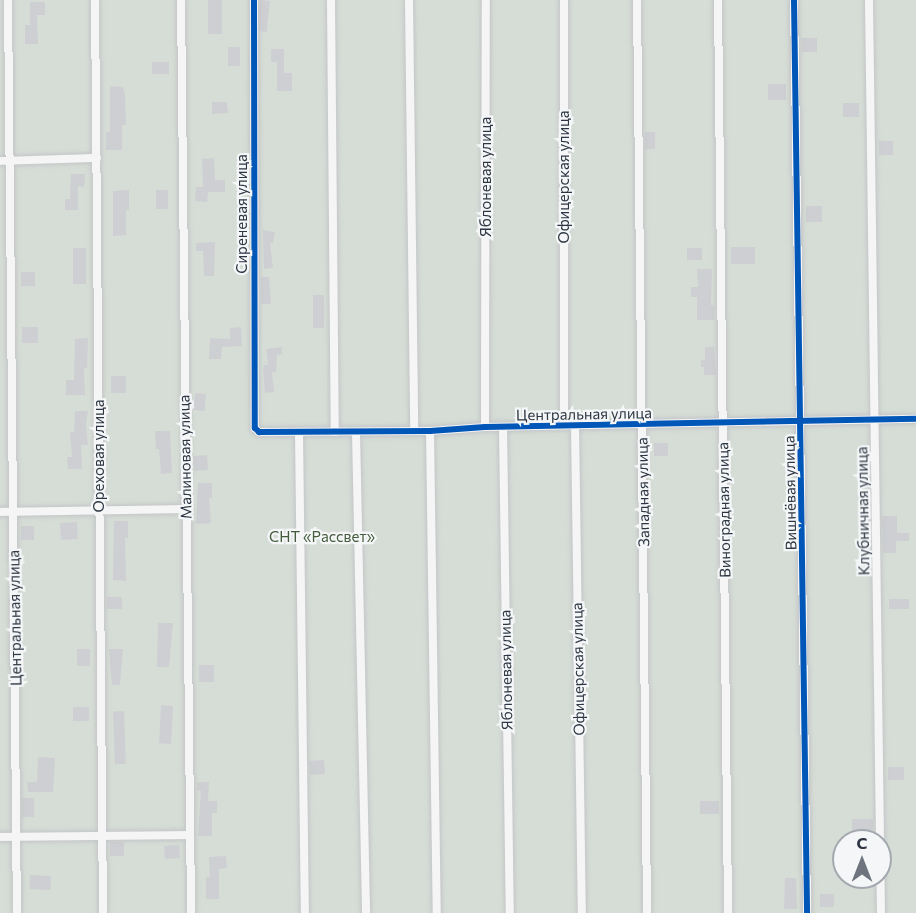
<!DOCTYPE html>
<meta charset="utf-8">
<style>
body{margin:0}
#map{position:relative;width:916px;height:913px;overflow:hidden;background:#e5e7ea;font-family:Commissioner,sans-serif}
div>[style]{position:absolute}
[style*='--x']{left:calc(var(--x)*1px);top:calc(var(--y)*1px);width:calc(var(--w)*1px);rotate:calc(var(--a)*1deg)}
.green>*{inset:0;background:#d6ddd6}
.building>*{inset:0;background:#cecfd2;transform-origin:0 0}
.roads{filter:drop-shadow(0 0 2px #c3c5c8) drop-shadow(0 0 2px #c3c5c8)}
.minor>*{height:8px;margin:-4px;padding:0 4px;transform-origin:4px;border-radius:4px;background:#f5f5f6}
.cycleway>*{height:6px;margin:-3px;padding:0 3px;transform-origin:3px;border-radius:3px;background:#0057b8}
span{translate:-50% -50%;white-space:nowrap;text-align:center;line-height:1.15;-webkit-text-stroke:4.5px #f4f6f8;paint-order:stroke}
.street-label{font-size:15px;color:#2d3642}
.park-label{font-size:15px;color:#445c3c}
.north{position:absolute;left:832px;top:829px;width:60px;height:60px;box-sizing:border-box;background:#f4f6f8;border:2px solid #a4a9af;border-radius:50%;rotate:0deg;font-size:16px;font-weight:700;line-height:24px;text-align:center;color:#2d3642}
.north::after{content:'';display:block;margin:auto;width:21px;height:27px;background:#6d747d;clip-path:polygon(50% 0,100% 100%,50% 72%,0 100%)}
</style>
<div id="map">
<div class="green">
<div style="clip-path:polygon(evenodd,0 0,916px 0,916px 913px,0 913px,0 0,844px 841px,880px 841px,880px 877px,844px 877px,844px 841px)"></div>
</div>
<div class="building">
<div style="left:208px;top:0;width:14px;height:34px"></div>
<div style="left:260px;top:0;width:10px;height:31px;rotate:6deg"></div>
<div style="clip-path:polygon(30px 2px,45px 2px,45px 15px,37px 15px,38px 44px,25px 44px,25px 25px,30px 25px)"></div>
<div style="left:802px;top:38px;width:15px;height:14px"></div>
<div style="left:228px;top:47px;width:12px;height:19px"></div>
<div style="clip-path:polygon(271px 49px,284px 49px,284px 73px,292px 73px,292px 91px,277px 91px,277px 62px,271px 62px)"></div>
<div style="left:169px;top:62px;width:12px;height:17px;rotate:90deg"></div>
<div style="left:768px;top:84px;width:18px;height:16px"></div>
<div style="clip-path:polygon(110px 86px,123px 87px,125px 95px,126px 125px,122px 125px,122px 150px,106px 150px,106px 132px,110px 132px)"></div>
<div style="clip-path:polygon(212px 102px,227px 102px,228px 113px,212px 114px)"></div>
<div style="left:843px;top:103px;width:16px;height:14px"></div>
<div style="left:645px;top:132px;width:10px;height:17px"></div>
<div style="left:879px;top:141px;width:14px;height:14px"></div>
<div style="clip-path:polygon(214px 158px,215px 180px,225px 180px,225px 192px,208px 192px,207px 202px,195px 201px,196px 187px,203px 187px,202px 159px)"></div>
<div style="clip-path:polygon(71px 174px,85px 174px,84px 187px,78px 186px,78px 210px,65px 210px,65px 199px,70px 199px)"></div>
<div style="clip-path:polygon(129px 190px,129px 210px,126px 210px,126px 235px,113px 236px,113px 191px)"></div>
<div style="left:156px;top:190px;width:12px;height:19px"></div>
<div style="left:806px;top:206px;width:16px;height:16px"></div>
<div style="clip-path:polygon(263px 230px,275px 232px,273px 243px,270px 243px,273px 268px,264px 269px)"></div>
<div style="clip-path:polygon(215px 242px,214px 276px,204px 276px,203px 251px,196px 251px,196px 243px)"></div>
<div style="left:731px;top:247px;width:24px;height:17px"></div>
<div style="left:73px;top:248px;width:13px;height:36px"></div>
<div style="left:687px;top:248px;width:15px;height:12px"></div>
<div style="clip-path:polygon(697px 269px,712px 269px,711px 305px,714px 305px,714px 320px,697px 320px,697px 297px,691px 297px,691px 287px,698px 287px)"></div>
<div style="left:35px;top:272px;width:14px;height:14px;rotate:90deg"></div>
<div style="clip-path:polygon(261px 277px,269px 277px,271px 304px,261px 304px)"></div>
<div style="left:313px;top:295px;width:11px;height:33px"></div>
<div style="left:22px;top:327px;width:16px;height:16px"></div>
<div style="clip-path:polygon(241px 327px,242px 346px,222px 347px,221px 359px,209px 359px,210px 338px,230px 339px,230px 328px)"></div>
<div style="clip-path:polygon(88px 338px,87px 368px,84px 368px,85px 395px,66px 395px,66px 380px,74px 380px,75px 339px)"></div>
<div style="clip-path:polygon(282px 347px,282px 354px,277px 355px,276px 372px,272px 372px,274px 392px,265px 393px,263px 369px,264px 365px,268px 365px,266px 349px)"></div>
<div style="clip-path:polygon(705px 347px,714px 347px,716px 375px,704px 375px,704px 367px,701px 367px,701px 360px,705px 360px)"></div>
<div style="left:111px;top:376px;width:15px;height:17px"></div>
<div style="left:195px;top:393px;width:11px;height:17px;rotate:5deg"></div>
<div style="clip-path:polygon(75px 411px,88px 411px,86px 423px,88px 445px,81px 445px,82px 469px,68px 469px,67px 457px,72px 457px,70px 432px,74px 432px)"></div>
<div style="clip-path:polygon(155px 431px,170px 431px,172px 473px,161px 474px,159px 449px,156px 449px)"></div>
<div style="left:654px;top:443px;width:14px;height:13px"></div>
<div style="left:207px;top:455px;width:15px;height:14px;rotate:86deg"></div>
<div style="clip-path:polygon(198px 483px,212px 483px,212px 498px,209px 498px,211px 523px,196px 524px)"></div>
<div style="clip-path:polygon(882px 516px,897px 516px,897px 533px,909px 533px,909px 541px,896px 541px,896px 553px,883px 553px)"></div>
<div style="clip-path:polygon(114px 521px,128px 521px,128px 538px,125px 538px,126px 581px,113px 580px)"></div>
<div style="left:77px;top:522px;width:17px;height:17px;rotate:87deg"></div>
<div style="left:21px;top:526px;width:13px;height:14px"></div>
<div style="left:107px;top:597px;width:15px;height:12px"></div>
<div style="left:889px;top:599px;width:20px;height:10px"></div>
<div style="clip-path:polygon(158px 623px,173px 623px,169px 667px,157px 667px)"></div>
<div style="left:77px;top:649px;width:13px;height:17px"></div>
<div style="clip-path:polygon(109px 649px,123px 649px,120px 685px,112px 685px)"></div>
<div style="left:199px;top:665px;width:15px;height:17px"></div>
<div style="left:173px;top:706px;width:38px;height:12px;rotate:93deg"></div>
<div style="left:73px;top:707px;width:16px;height:14px"></div>
<div style="left:124px;top:711px;width:53px;height:11px;rotate:88deg"></div>
<div style="clip-path:polygon(38px 757px,55px 758px,53px 792px,28px 792px,27px 782px,37px 782px)"></div>
<div style="left:324px;top:760px;width:14px;height:15px;rotate:86deg"></div>
<div style="left:888px;top:767px;width:16px;height:13px"></div>
<div style="clip-path:polygon(197px 782px,209px 782px,208px 801px,217px 801px,217px 813px,212px 813px,212px 836px,198px 836px,201px 791px,197px 790px)"></div>
<div style="left:22px;top:798px;width:12px;height:19px"></div>
<div style="left:700px;top:801px;width:19px;height:13px"></div>
<div style="left:852px;top:819px;width:21px;height:17px"></div>
<div style="left:110px;top:842px;width:14px;height:14px"></div>
<div style="left:179px;top:845px;width:13px;height:15px;rotate:86deg"></div>
<div style="clip-path:polygon(226px 856px,227px 868px,219px 869px,219px 899px,206px 899px,206px 877px,210px 877px,209px 857px)"></div>
<div style="left:30px;top:875px;width:21px;height:14px;rotate:3deg"></div>
<div style="clip-path:polygon(785px 878px,796px 878px,797px 909px,784px 909px)"></div>
<div style="left:820px;top:894px;width:14px;height:13px"></div>
</div>
<div class="roads">
<div class="minor">
<div style="--x:8;--y:0;--w:913;--a:89.44"></div>
<div style="--x:95;--y:0;--w:913;--a:89.5"></div>
<div style="--x:181;--y:0;--w:913;--a:89.37"></div>
<div style="--x:254;--y:0;--w:428;--a:89.9"></div>
<div style="--x:255;--y:428;--w:6;--a:45"></div>
<div style="--x:259;--y:432;--w:171;--a:-0.3"></div>
<div style="--x:430;--y:431;--w:55;--a:-4.2"></div>
<div style="--x:485;--y:427;--w:431;--a:-1.1"></div>
<div style="--x:331;--y:0;--w:432;--a:89.5"></div>
<div style="--x:409;--y:0;--w:430;--a:89.3"></div>
<div style="--x:564;--y:0;--w:425;--a:90"></div>
<div style="--x:637;--y:0;--w:913;--a:89.37"></div>
<div style="--x:718;--y:0;--w:913;--a:89.37"></div>
<div style="--x:794;--y:0;--w:913;--a:89.18"></div>
<div style="--x:869;--y:0;--w:841;--a:89.25"></div>
<div style="--x:0;--y:161;--w:97;--a:-1.8"></div>
<div style="--x:575;--y:425;--w:488;--a:89.2"></div>
<div style="--x:485;--y:427;--w:427;--a:-89.9"></div>
<div style="--x:503;--y:427;--w:486;--a:89.2"></div>
<div style="--x:430;--y:431;--w:482;--a:89.2"></div>
<div style="--x:299;--y:432;--w:481;--a:89.3"></div>
<div style="--x:356;--y:432;--w:481;--a:88.8"></div>
<div style="--x:0;--y:512;--w:185;--a:-0.9"></div>
<div style="--x:0;--y:837;--w:190;--a:-0.6"></div>
<div style="--x:880;--y:843;--w:70;--a:89.2"></div>
</div>
</div>
<div class="cycleway">
<div style="--x:254;--y:0;--w:428;--a:89.9"></div>
<div style="--x:255;--y:428;--w:6;--a:45"></div>
<div style="--x:259;--y:432;--w:171;--a:-0.3"></div>
<div style="--x:430;--y:431;--w:55;--a:-4.2"></div>
<div style="--x:485;--y:427;--w:431;--a:-1.1"></div>
<div style="--x:794;--y:0;--w:913;--a:89.18"></div>
</div>
<div class="street-label">
<span style="left:486px;top:177px;rotate:-90deg">Яблоневая улица</span>
<span style="left:564px;top:177px;rotate:-90deg">Офицерская улица</span>
<span style="left:242px;top:214px;rotate:-90deg">Сиреневая улица</span>
<span style="left:584px;top:414px;rotate:-1deg">Центральная улица</span>
<span style="left:99px;top:456px;rotate:-90deg">Ореховая улица</span>
<span style="left:185px;top:457px;rotate:-91deg">Малиновая улица</span>
<span style="left:643px;top:492px;rotate:-91deg">Западная улица</span>
<span style="left:790px;top:493px;rotate:-91deg">Вишнёвая улица</span>
<span style="left:724px;top:510px;rotate:-91deg">Виноградная улица</span>
<span style="left:863px;top:511px;rotate:-91deg">Клубничная улица</span>
<span style="left:15px;top:618px;rotate:-91deg">Центральная улица</span>
<span style="left:578px;top:669px;rotate:-91deg">Офицерская улица</span>
<span style="left:506px;top:670px;rotate:-91deg">Яблоневая улица</span>
</div>
<div class="park-label">
<span style="left:322px;top:537px">СНТ «Рассвет»</span>
</div>
<div class="north">С</div>
</div>
